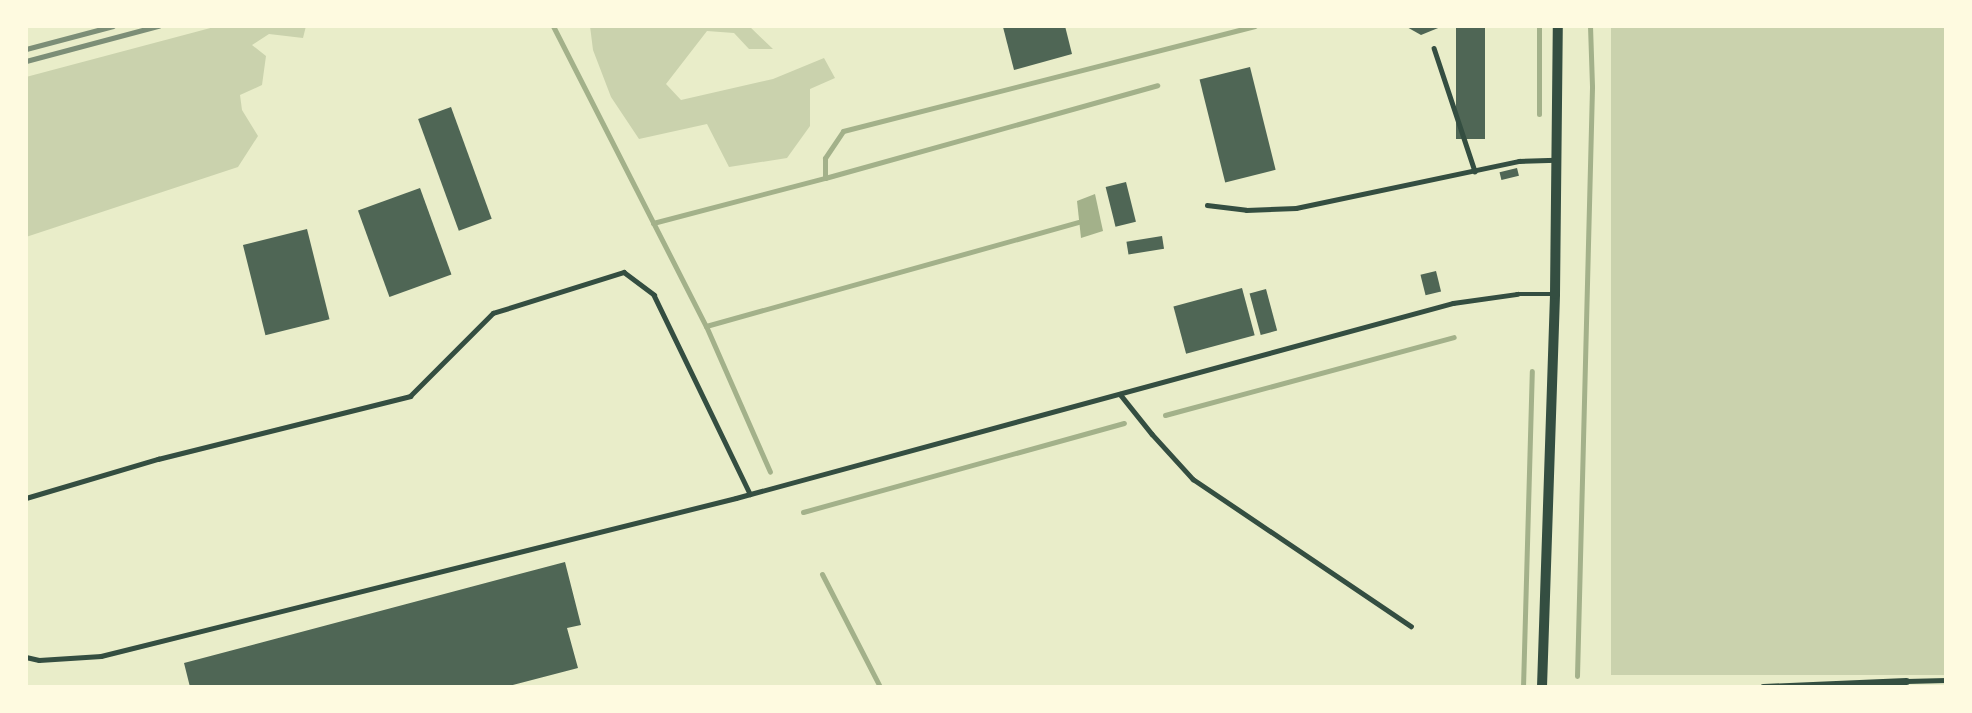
<!DOCTYPE html>
<style>
body{margin:0}
#map{position:relative;width:1972px;height:713px;overflow:hidden;background:#e9edc9;font-family:"Roboto Condensed",sans-serif}
div>[style]{position:absolute}
[style*='--x']{left:calc(var(--x)*1px);top:calc(var(--y)*1px);width:calc(var(--w)*1px);rotate:calc(var(--a)*1deg)}
.green>*{inset:0;background:#cad2ad;transform-origin:0 0}
.water>*{inset:0;background:#a3b18a}
.stream>*{height:5px;margin:-2.5px;padding:0 2.5px;transform-origin:2.5px;border-radius:2.5px;background:#a3b18a}
.building>*{inset:0;background:#4f6655;transform-origin:0 0}
.service>*{height:4.5px;margin:-2.25px;padding:0 2.25px;transform-origin:2.25px;border-radius:2.25px;background:#344e41}
.minor>*{height:7px;margin:-3.5px;padding:0 3.5px;transform-origin:3.5px;border-radius:3.5px;background:#344e41}
.tertiary>*{height:10px;margin:-5px;padding:0 5px;transform-origin:5px;border-radius:5px;background:#344e41}
.rail>*{height:5px;margin:-2.5px;padding:0 2.5px;transform-origin:2.5px;border-radius:2.5px;background:#7c8e77}
span{translate:-50% -50%;white-space:nowrap;text-align:center;line-height:1.15;-webkit-text-stroke:6px #fefae0;paint-order:stroke}
.frame{position:absolute;inset:0;border:28px solid #fefae0;pointer-events:none}
</style>
<div id="map">
<div class="green">
<div style="clip-path:polygon(218px 26px,306px 26px,303px 38px,269px 34px,252px 45px,266px 56px,262px 85px,240px 95px,242px 110px,258px 136px,238px 167px,26px 237px,26px 77px)"></div>
<div style="clip-path:polygon(590px 26px,749px 26px,773px 49px,749px 49px,734px 33px,707px 31px,666px 84px,681px 100px,773px 79px,824px 58px,835px 78px,810px 89px,810px 126px,787px 158px,729px 167px,707px 124px,639px 139px,611px 97px,593px 50px)"></div>
<div style="left:1611px;top:26px;width:335px;height:649px"></div>
</div>
<div class="water">
<div style="clip-path:polygon(1095px 194px,1103px 231px,1081px 238px,1077px 201px)"></div>
</div>
<div class="stream">
<div style="--x:553;--y:26;--w:337;--a:63"></div>
<div style="--x:706;--y:326;--w:159;--a:66.3"></div>
<div style="--x:1539;--y:26;--w:88;--a:90"></div>
<div style="--x:825;--y:178;--w:345;--a:-15.6"></div>
<div style="--x:653;--y:223;--w:178;--a:-14.7"></div>
<div style="--x:825;--y:178;--w:20;--a:-90"></div>
<div style="--x:825;--y:158;--w:32;--a:-56"></div>
<div style="--x:843;--y:131;--w:425;--a:-14.3"></div>
<div style="--x:706;--y:326;--w:387;--a:-15.6"></div>
<div style="--x:1165;--y:415;--w:299;--a:-15.1"></div>
<div style="--x:803;--y:512;--w:333;--a:-15.5"></div>
<div style="--x:822;--y:574;--w:127;--a:62.8"></div>
<div style="--x:1577;--y:676;--w:590;--a:-88.54"></div>
<div style="--x:1592;--y:86;--w:60;--a:-91.9"></div>
<div style="--x:1523;--y:687;--w:316;--a:-88.4"></div>
</div>
<div class="building">
<div style="clip-path:polygon(1065px 26px,1072px 54px,1014px 70px,1003px 27px)"></div>
<div style="clip-path:polygon(1405px 26px,1443px 26px,1421px 35px)"></div>
<div style="left:1456px;top:26px;width:29px;height:113px"></div>
<div style="left:1250px;top:67px;width:106px;height:52px;rotate:76deg"></div>
<div style="left:451px;top:107px;width:119px;height:35px;rotate:70deg"></div>
<div style="left:1517px;top:168px;width:8px;height:18px;rotate:76deg"></div>
<div style="left:1126px;top:182px;width:41px;height:21px;rotate:76deg"></div>
<div style="left:420px;top:188px;width:92px;height:66px;rotate:70deg"></div>
<div style="left:307px;top:229px;width:93px;height:66px;rotate:76deg"></div>
<div style="left:1162px;top:236px;width:13px;height:36px;rotate:81deg"></div>
<div style="left:1436px;top:271px;width:21px;height:16px;rotate:76deg"></div>
<div style="left:1242px;top:288px;width:49px;height:71px;rotate:75deg"></div>
<div style="left:1266px;top:289px;width:43px;height:17px;rotate:75deg"></div>
<div style="clip-path:polygon(565px 562px,581px 625px,567px 628px,578px 668px,505px 687px,190px 687px,184px 663px)"></div>
</div>
<div class="service">
<div style="--x:1434;--y:48;--w:130;--a:71.6"></div>
<div style="--x:1207;--y:205;--w:39;--a:7"></div>
<div style="--x:1246;--y:210;--w:50;--a:-2.3"></div>
<div style="--x:1296;--y:208;--w:228;--a:-11.9"></div>
<div style="--x:1519;--y:161;--w:37;--a:-2"></div>
<div style="--x:1120;--y:394;--w:51;--a:51.3"></div>
<div style="--x:1152;--y:434;--w:61;--a:47.7"></div>
<div style="--x:1193;--y:479;--w:263;--a:34"></div>
<div style="--x:26;--y:498;--w:138;--a:-16.5"></div>
<div style="--x:158;--y:459;--w:260;--a:-14"></div>
<div style="--x:410;--y:396;--w:117;--a:-45"></div>
<div style="--x:493;--y:313;--w:137;--a:-17.4"></div>
<div style="--x:624;--y:272;--w:38;--a:37"></div>
<div style="--x:654;--y:295;--w:221;--a:64.2"></div>
<div style="--x:26;--y:657;--w:13;--a:13"></div>
<div style="--x:39;--y:660;--w:62;--a:-3.7"></div>
<div style="--x:101;--y:656;--w:654;--a:-13.97"></div>
<div style="--x:736;--y:498;--w:743;--a:-15.21"></div>
<div style="--x:1453;--y:303;--w:65;--a:-8"></div>
<div style="--x:1517;--y:294;--w:37;--a:0"></div>
<div style="--x:1906;--y:681;--w:40;--a:-1.4"></div>
</div>
<div class="minor">
<div style="--x:1763;--y:687;--w:143;--a:-2.4"></div>
</div>
<div class="tertiary">
<div style="--x:1542;--y:687;--w:393;--a:-88.1"></div>
<div style="--x:1555;--y:294;--w:268;--a:-89.4"></div>
</div>
<div class="rail">
<div style="--x:26;--y:49;--w:90;--a:-14.8"></div>
<div style="--x:26;--y:61;--w:137;--a:-14.9"></div>
</div>
<div class="frame"></div>
</div>
